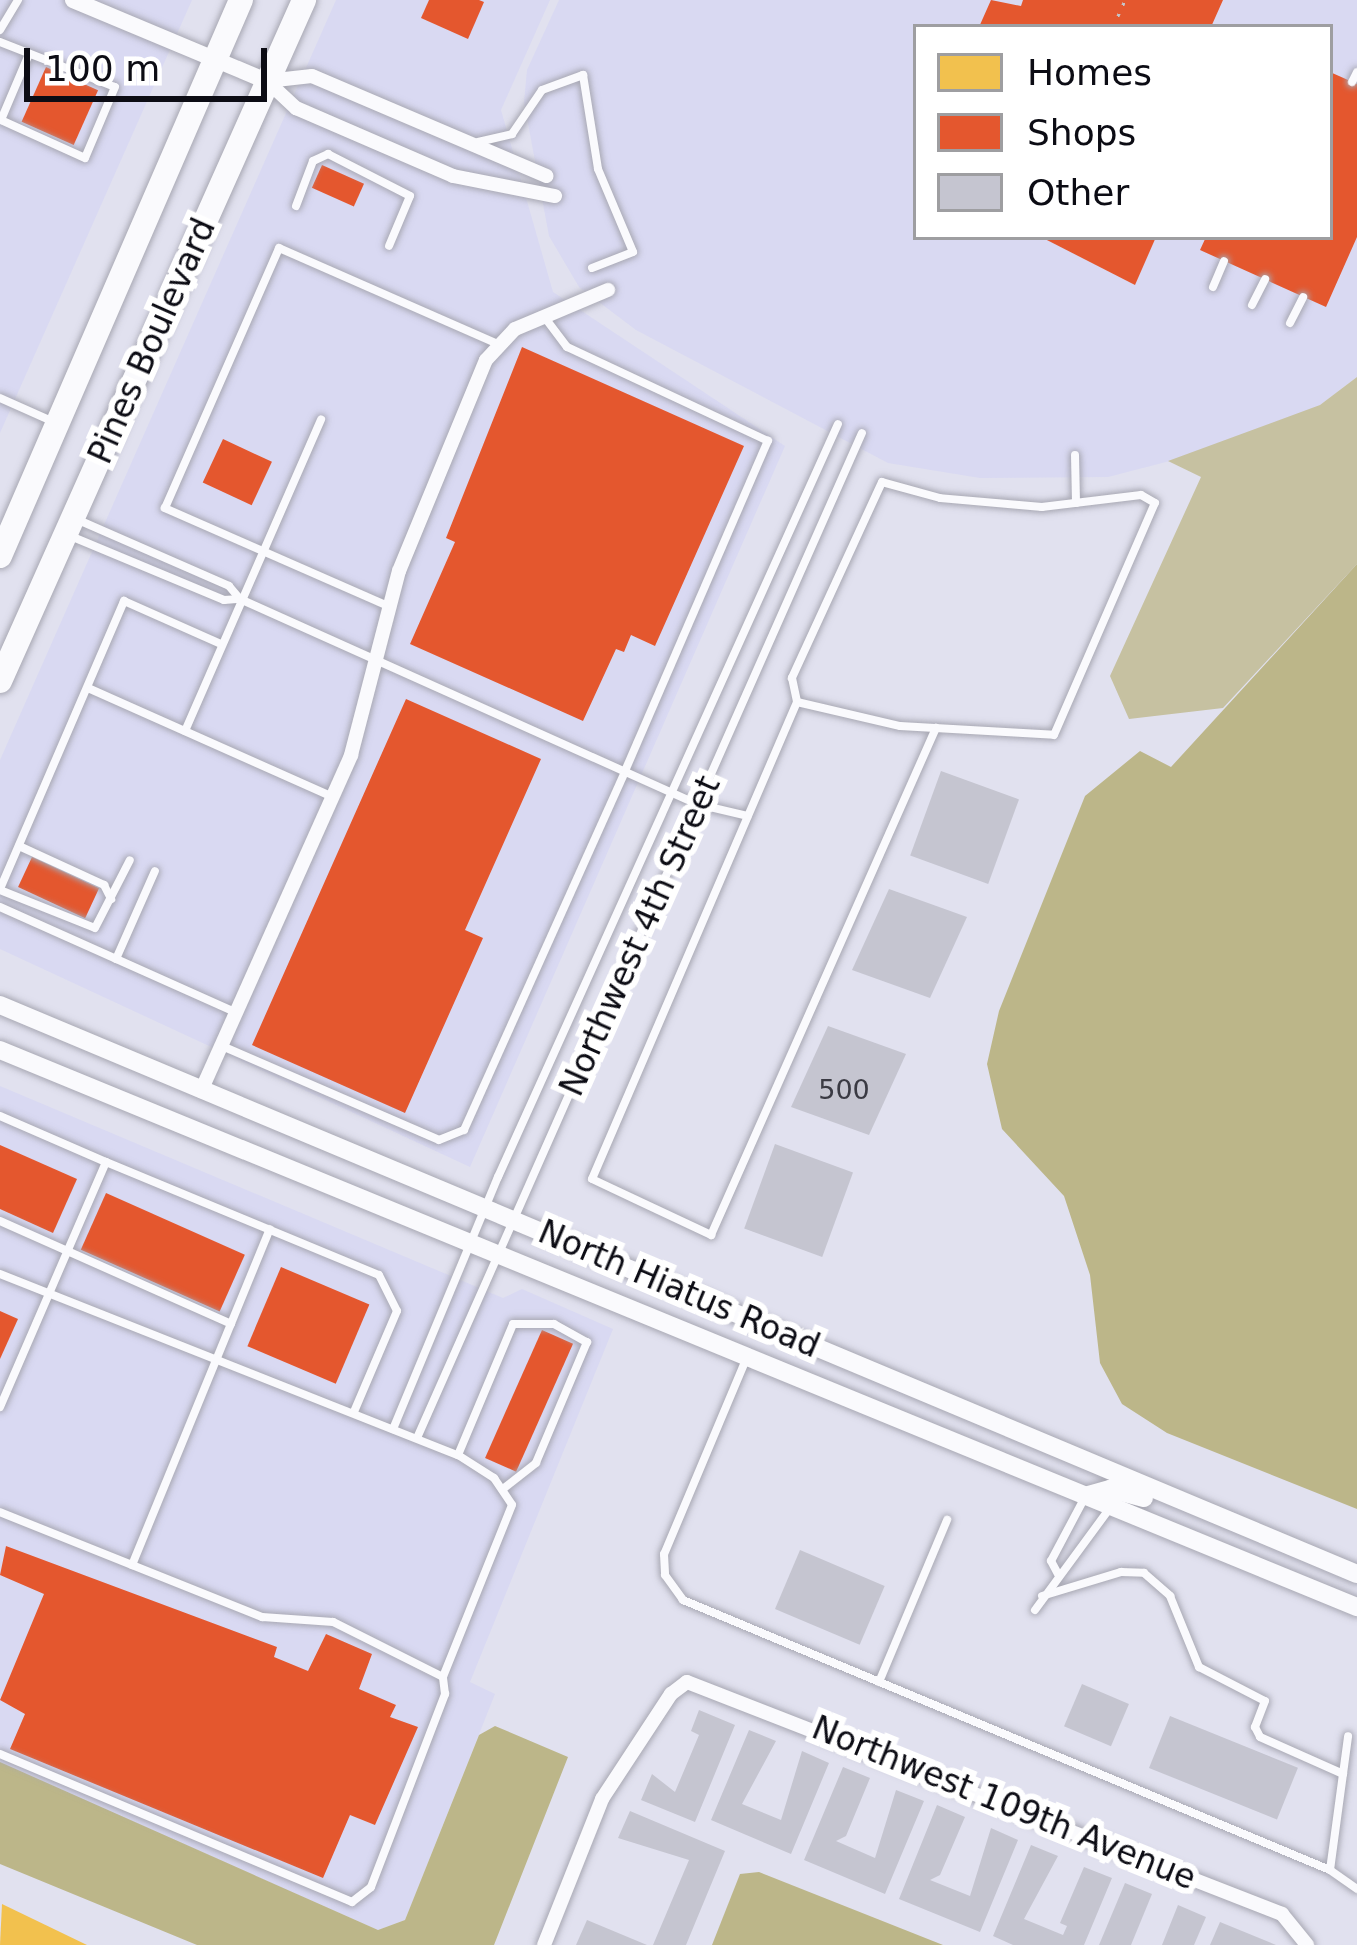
<!DOCTYPE html>
<style>
body{margin:0}
#map{position:relative;width:1357px;height:1945px;overflow:hidden;background:#e1e1ef;font-family:"DejaVu Sans",sans-serif}
div>[style]{position:absolute}
[style*='--x']{left:calc(var(--x)*1px);top:calc(var(--y)*1px);width:calc(var(--w)*1px);rotate:calc(var(--a)*1deg)}
.built>*{inset:0;background:#d9d9f2}
.forest>*{inset:0;background:#c6c1a1}
.water>*{inset:0;background:#bcb689}
.homes>*{inset:0;background:#f2c14e}
.shops>*{inset:0;background:#e4572e;transform-origin:0 0}
.building>*{inset:0;background:#c5c5d0;transform-origin:0 0}
.path>*{height:3px;margin-top:-1.5px;transform-origin:0;background:repeating-linear-gradient(90deg,#c5c5c9 0 3px,transparent 0 12px)}
.roads{filter:drop-shadow(0 0 3px #a8a8b3) drop-shadow(0 0 3px #a8a8b3)}
.service>*{height:8px;margin:-4px;padding:0 4px;transform-origin:4px;border-radius:4px;background:#fafafd}
.minor>*{height:14px;margin:-7px;padding:0 7px;transform-origin:7px;border-radius:7px;background:#fafafd}
.tertiary>*{height:16px;margin:-8px;padding:0 8px;transform-origin:8px;border-radius:8px;background:#fafafd}
.secondary>*{height:18px;margin:-9px;padding:0 9px;transform-origin:9px;border-radius:9px;background:#fafafd}
.trunk>*{height:24px;margin:-12px;padding:0 12px;transform-origin:12px;border-radius:12px;background:#fafafd}
span{translate:-50% -50%;white-space:nowrap;text-align:center;line-height:1.15;-webkit-text-stroke:12px #fff;paint-order:stroke}
.number-label{font-size:27px;color:#3a3a43}
.number-label span{-webkit-text-stroke-width:0}
.street-label{font-size:33px;color:#0c0c14}
.legend{position:absolute;left:913px;top:24px;width:420px;height:216px;box-sizing:border-box;background:#fff;border:3px solid #9e9ea1;margin:0;padding:15px 21px;list-style:none;font-size:36px;color:#0c0c14}
.legend li{display:flex;align-items:center;gap:24px;height:60px}
.legend b{width:60px;border:3px solid #9e9ea1}
.scale{position:absolute;left:24px;top:48px;width:243px;height:54px;box-sizing:border-box;border:6px solid #0c0c14;border-top:0;padding-left:15px;font-size:36px;line-height:42px;white-space:nowrap;color:#0c0c14;-webkit-text-stroke:9px #fff;paint-order:stroke}
</style>
<div id="map">
<div class="built">
<div style="clip-path:polygon(0 0,192px 0,0 433px)"></div>
<div style="clip-path:polygon(336px 0,550px 0,501px 110px,553px 292px,785px 446px,470px 1167px,0 949px,0 760px)"></div>
<div style="clip-path:polygon(evenodd,559px 0,1357px 0,1357px 377px,1320px 405px,1220px 448px,1108px 477px,980px 478px,888px 463px,636px 330px,579px 287px,549px 236px,524px 102px,527px 70px,559px 0,916px 27px,1330px 27px,1330px 237px,916px 237px,916px 27px)"></div>
<div style="clip-path:polygon(0 1086px,503px 1298px,522px 1289px,613px 1329px,470px 1682px,495px 1694px,405px 1920px,378px 1930px,0 1763px)"></div>
</div>
<div class="forest">
<div style="clip-path:polygon(1357px 377px,1357px 564px,1223px 708px,1129px 719px,1110px 676px,1201px 477px,1168px 461px,1320px 405px)"></div>
</div>
<div class="water">
<div style="clip-path:polygon(1357px 564px,1357px 1509px,1167px 1433px,1122px 1404px,1100px 1363px,1090px 1275px,1064px 1196px,1002px 1129px,987px 1064px,999px 1011px,1085px 796px,1140px 751px,1171px 767px)"></div>
<div style="clip-path:polygon(495px 1726px,568px 1757px,494px 1945px,197px 1945px,0 1864px,0 1762px,378px 1930px,405px 1920px,479px 1735px)"></div>
<div style="clip-path:polygon(759px 1872px,943px 1945px,712px 1945px,740px 1874px)"></div>
</div>
<div class="homes">
<div style="clip-path:polygon(2px 1904px,87px 1945px,0 1945px)"></div>
</div>
<div class="shops">
<div style="clip-path:polygon(429px 0,479px 0,484px 2px,468px 39px,421px 18px)"></div>
<div style="clip-path:polygon(991px 0,1021px 6px,1023px 0,1223px 0,1211px 27px,979px 27px)"></div>
<div style="left:46px;top:67px;width:57px;height:60px;rotate:24deg"></div>
<div style="clip-path:polygon(1330px 72px,1357px 84px,1357px 237px,1326px 307px,1200px 250px,1206px 237px,1330px 237px)"></div>
<div style="left:322px;top:165px;width:46px;height:25px;rotate:24deg"></div>
<div style="clip-path:polygon(1041px 237px,1156px 237px,1135px 285px)"></div>
<div style="clip-path:polygon(522px 347px,744px 446px,655px 646px,631px 635px,624px 652px,616px 649px,583px 721px,410px 644px,455px 542px,446px 538px)"></div>
<div style="left:223px;top:439px;width:54px;height:48px;rotate:25deg"></div>
<div style="clip-path:polygon(406px 699px,541px 759px,465px 930px,483px 938px,405px 1113px,252px 1045px)"></div>
<div style="left:32px;top:857px;width:74px;height:33px;rotate:25deg"></div>
<div style="clip-path:polygon(0 1145px,77px 1179px,53px 1233px,0 1209px)"></div>
<div style="left:106px;top:1193px;width:152px;height:62px;rotate:24deg"></div>
<div style="left:281px;top:1267px;width:96px;height:86px;rotate:23deg"></div>
<div style="clip-path:polygon(0 1311px,18px 1319px,0 1359px)"></div>
<div style="left:542px;top:1330px;width:34px;height:140px;rotate:24deg"></div>
<div style="clip-path:polygon(6px 1546px,277px 1647px,274px 1657px,308px 1671px,326px 1634px,372px 1654px,359px 1689px,396px 1705px,390px 1717px,418px 1727px,375px 1825px,350px 1815px,323px 1878px,10px 1749px,25px 1714px,0 1700px,44px 1594px,0 1575px)"></div>
</div>
<div class="building">
<div style="left:941px;top:771px;width:83px;height:90px;rotate:20deg"></div>
<div style="clip-path:polygon(889px 889px,967px 917px,930px 998px,852px 970px)"></div>
<div style="clip-path:polygon(828px 1026px,906px 1054px,869px 1135px,791px 1107px)"></div>
<div style="left:775px;top:1144px;width:83px;height:90px;rotate:20deg"></div>
<div style="left:800px;top:1550px;width:92px;height:64px;rotate:23deg"></div>
<div style="left:1082px;top:1684px;width:51px;height:46px;rotate:23deg"></div>
<div style="clip-path:polygon(699px 1710px,735px 1725px,695px 1822px,641px 1800px,652px 1774px,675px 1792px,699px 1735px,691px 1731px)"></div>
<div style="left:1170px;top:1716px;width:138px;height:56px;rotate:22deg"></div>
<div style="clip-path:polygon(749px 1730px,776px 1741px,742px 1804px,781px 1820px,802px 1751px,829px 1763px,791px 1854px,711px 1820px)"></div>
<div style="clip-path:polygon(843px 1767px,870px 1778px,846px 1836px,836px 1841px,875px 1858px,896px 1790px,924px 1801px,885px 1894px,804px 1860px)"></div>
<div style="clip-path:polygon(937px 1805px,965px 1817px,940px 1875px,930px 1880px,970px 1896px,991px 1828px,1018px 1840px,980px 1932px,899px 1899px)"></div>
<div style="clip-path:polygon(630px 1811px,725px 1851px,686px 1945px,653px 1945px,689px 1860px,618px 1838px)"></div>
<div style="clip-path:polygon(1031px 1845px,1058px 1856px,1024px 1919px,1063px 1935px,1067px 1926px,1060px 1923px,1084px 1867px,1112px 1878px,1084px 1945px,1013px 1945px,993px 1936px)"></div>
<div style="clip-path:polygon(1125px 1883px,1152px 1894px,1131px 1945px,1099px 1945px)"></div>
<div style="clip-path:polygon(1178px 1905px,1206px 1917px,1194px 1945px,1162px 1945px)"></div>
<div style="clip-path:polygon(587px 1920px,647px 1945px,576px 1945px)"></div>
<div style="clip-path:polygon(1220px 1922px,1276px 1945px,1210px 1945px)"></div>
</div>
<div class="path">
<div style="--x:1113;--y:27;--w:30;--a:-66"></div>
</div>
<div class="roads">
<div class="service">
<div style="--x:0;--y:30;--w:35;--a:-59"></div>
<div style="--x:0;--y:42;--w:123;--a:21.4"></div>
<div style="--x:115;--y:87;--w:77;--a:112.9"></div>
<div style="--x:85;--y:158;--w:92;--a:-155.7"></div>
<div style="--x:1;--y:120;--w:72;--a:-67"></div>
<div style="--x:1352;--y:82;--w:11;--a:-63"></div>
<div style="--x:478;--y:142;--w:35;--a:-13"></div>
<div style="--x:512;--y:134;--w:53;--a:-55.7"></div>
<div style="--x:542;--y:90;--w:44;--a:-20.1"></div>
<div style="--x:583;--y:75;--w:95;--a:80.9"></div>
<div style="--x:598;--y:169;--w:90;--a:67.1"></div>
<div style="--x:633;--y:252;--w:44;--a:158.7"></div>
<div style="--x:296;--y:206;--w:48;--a:-69.3"></div>
<div style="--x:313;--y:161;--w:17;--a:-25"></div>
<div style="--x:328;--y:154;--w:92;--a:27.1"></div>
<div style="--x:410;--y:196;--w:54;--a:112.8"></div>
<div style="--x:1213;--y:287;--w:28;--a:-67"></div>
<div style="--x:1252;--y:305;--w:29;--a:-63"></div>
<div style="--x:1290;--y:323;--w:29;--a:-63"></div>
<div style="--x:0;--y:398;--w:59;--a:24"></div>
<div style="--x:1075;--y:455;--w:48;--a:88.8"></div>
<div style="--x:76;--y:519;--w:167;--a:23.6"></div>
<div style="--x:229;--y:586;--w:16;--a:50"></div>
<div style="--x:68;--y:535;--w:169;--a:22.6"></div>
<div style="--x:224;--y:600;--w:16;--a:-4"></div>
<div style="--x:240;--y:599;--w:501;--a:24.16"></div>
<div style="--x:697;--y:804;--w:52;--a:13.2"></div>
<div style="--x:388;--y:606;--w:244;--a:-156.3"></div>
<div style="--x:165;--y:508;--w:284;--a:-66.3"></div>
<div style="--x:279;--y:248;--w:239;--a:23.7"></div>
<div style="--x:88;--y:688;--w:268;--a:24"></div>
<div style="--x:797;--y:702;--w:106;--a:13.1"></div>
<div style="--x:900;--y:726;--w:154;--a:3.3"></div>
<div style="--x:1054;--y:735;--w:253;--a:-66.5"></div>
<div style="--x:1155;--y:503;--w:16;--a:-150"></div>
<div style="--x:1141;--y:495;--w:100;--a:173.1"></div>
<div style="--x:1042;--y:507;--w:102;--a:-175"></div>
<div style="--x:940;--y:498;--w:60;--a:-164.6"></div>
<div style="--x:882;--y:482;--w:216;--a:114.7"></div>
<div style="--x:792;--y:678;--w:25;--a:78"></div>
<div style="--x:797;--y:702;--w:519;--a:113.26"></div>
<div style="--x:592;--y:1179;--w:132;--a:25.2"></div>
<div style="--x:711;--y:1235;--w:555;--a:-66.07"></div>
<div style="--x:185;--y:731;--w:340;--a:-66.4"></div>
<div style="--x:19;--y:846;--w:94;--a:24.6"></div>
<div style="--x:104;--y:885;--w:16;--a:63"></div>
<div style="--x:0;--y:889;--w:314;--a:-66.7"></div>
<div style="--x:124;--y:601;--w:106;--a:23.9"></div>
<div style="--x:0;--y:890;--w:102;--a:21.8"></div>
<div style="--x:95;--y:928;--w:76;--a:-62.8"></div>
<div style="--x:0;--y:907;--w:257;--a:24.1"></div>
<div style="--x:116;--y:959;--w:96;--a:-66.1"></div>
<div style="--x:222;--y:1046;--w:236;--a:23.4"></div>
<div style="--x:439;--y:1140;--w:27;--a:-22"></div>
<div style="--x:464;--y:1130;--w:393;--a:-65.8"></div>
<div style="--x:625;--y:771;--w:360;--a:-66.6"></div>
<div style="--x:768;--y:441;--w:222;--a:-154.9"></div>
<div style="--x:567;--y:347;--w:38;--a:-127"></div>
<div style="--x:0;--y:1116;--w:116;--a:23.5"></div>
<div style="--x:106;--y:1162;--w:267;--a:113.4"></div>
<div style="--x:106;--y:1162;--w:295;--a:22.5"></div>
<div style="--x:379;--y:1275;--w:40;--a:63.4"></div>
<div style="--x:397;--y:1311;--w:110;--a:113.1"></div>
<div style="--x:0;--y:1221;--w:253;--a:24"></div>
<div style="--x:0;--y:1274;--w:492;--a:21.6"></div>
<div style="--x:458;--y:1455;--w:43;--a:32.6"></div>
<div style="--x:494;--y:1478;--w:32;--a:56"></div>
<div style="--x:512;--y:1505;--w:185;--a:111.9"></div>
<div style="--x:443;--y:1677;--w:123;--a:-153.4"></div>
<div style="--x:333;--y:1622;--w:71;--a:-176"></div>
<div style="--x:262;--y:1617;--w:282;--a:-158.2"></div>
<div style="--x:747;--y:1357;--w:214;--a:112.8"></div>
<div style="--x:664;--y:1554;--w:21;--a:87"></div>
<div style="--x:665;--y:1575;--w:31;--a:54"></div>
<div style="--x:683;--y:1600;--w:701;--a:22.65"></div>
<div style="--x:1330;--y:1870;--w:33;--a:35"></div>
<div style="--x:393;--y:1429;--w:273;--a:-67.4"></div>
<div style="--x:498;--y:1177;--w:826;--a:-65.7"></div>
<div style="--x:417;--y:1438;--w:1099;--a:-66.12"></div>
<div style="--x:458;--y:1455;--w:142;--a:-67.2"></div>
<div style="--x:513;--y:1324;--w:41;--a:0"></div>
<div style="--x:554;--y:1324;--w:38;--a:29"></div>
<div style="--x:587;--y:1342;--w:131;--a:112.9"></div>
<div style="--x:536;--y:1463;--w:42;--a:141.8"></div>
<div style="--x:132;--y:1565;--w:363;--a:-67.7"></div>
<div style="--x:1058;--y:1574;--w:15;--a:-118"></div>
<div style="--x:1051;--y:1561;--w:72;--a:-62"></div>
<div style="--x:1042;--y:1596;--w:83;--a:-16.9"></div>
<div style="--x:1121;--y:1572;--w:23;--a:2"></div>
<div style="--x:1144;--y:1573;--w:35;--a:41"></div>
<div style="--x:1170;--y:1596;--w:77;--a:67.8"></div>
<div style="--x:1199;--y:1667;--w:74;--a:27.3"></div>
<div style="--x:1265;--y:1701;--w:28;--a:111"></div>
<div style="--x:1255;--y:1727;--w:11;--a:63"></div>
<div style="--x:1260;--y:1737;--w:91;--a:24"></div>
<div style="--x:1035;--y:1610;--w:127;--a:-53.7"></div>
<div style="--x:879;--y:1682;--w:176;--a:-67.2"></div>
<div style="--x:0;--y:1754;--w:382;--a:22.8"></div>
<div style="--x:352;--y:1902;--w:24;--a:-38"></div>
<div style="--x:371;--y:1887;--w:207;--a:-69"></div>
<div style="--x:445;--y:1694;--w:16;--a:-97"></div>
<div style="--x:1330;--y:1870;--w:135;--a:-82.3"></div>
</div>
<div class="minor">
<div style="--x:267;--y:81;--w:40;--a:43"></div>
<div style="--x:296;--y:108;--w:171;--a:23.4"></div>
<div style="--x:453;--y:176;--w:104;--a:11.1"></div>
<div style="--x:267;--y:81;--w:45;--a:-6.3"></div>
<div style="--x:312;--y:76;--w:255;--a:23.1"></div>
<div style="--x:201;--y:1091;--w:368;--a:-65.9"></div>
<div style="--x:351;--y:755;--w:190;--a:-75.4"></div>
<div style="--x:399;--y:571;--w:228;--a:-67.6"></div>
<div style="--x:486;--y:360;--w:42;--a:-46.9"></div>
<div style="--x:515;--y:329;--w:101;--a:-22.8"></div>
<div style="--x:544;--y:1945;--w:157;--a:-68.3"></div>
<div style="--x:602;--y:1799;--w:126;--a:-56.7"></div>
<div style="--x:671;--y:1694;--w:20;--a:-37"></div>
<div style="--x:687;--y:1682;--w:639;--a:21.3"></div>
<div style="--x:1282;--y:1914;--w:40;--a:51"></div>
</div>
<div class="tertiary">
<div style="--x:73;--y:0;--w:210;--a:22.7"></div>
</div>
<div class="secondary">
<div style="--x:0;--y:1005;--w:1471;--a:22.75"></div>
<div style="--x:0;--y:1050;--w:1467;--a:22.32"></div>
<div style="--x:1085;--y:1496;--w:26;--a:-16"></div>
<div style="--x:1110;--y:1489;--w:35;--a:15"></div>
</div>
<div class="trunk">
<div style="--x:0;--y:556;--w:606;--a:-66.57"></div>
<div style="--x:0;--y:681;--w:746;--a:-65.94"></div>
</div>
</div>
<div class="number-label">
<span style="left:844px;top:1090px">500</span>
</div>
<div class="street-label">
<span style="left:152px;top:341px;rotate:-66deg">Pines Boulevard</span>
<span style="left:640px;top:936px;rotate:-66deg">Northwest 4th Street</span>
<span style="left:679px;top:1289px;rotate:23deg">North Hiatus Road</span>
<span style="left:1004px;top:1803px;rotate:22deg">Northwest 109th Avenue</span>
</div>
<ul class="legend">
<li><b style="height:33px;background:#f2c14e"></b>Homes</li>
<li><b style="height:33px;background:#e4572e"></b>Shops</li>
<li><b style="height:33px;background:#c5c5d0"></b>Other</li>
</ul>
<div class="scale">100 m</div>
</div>
